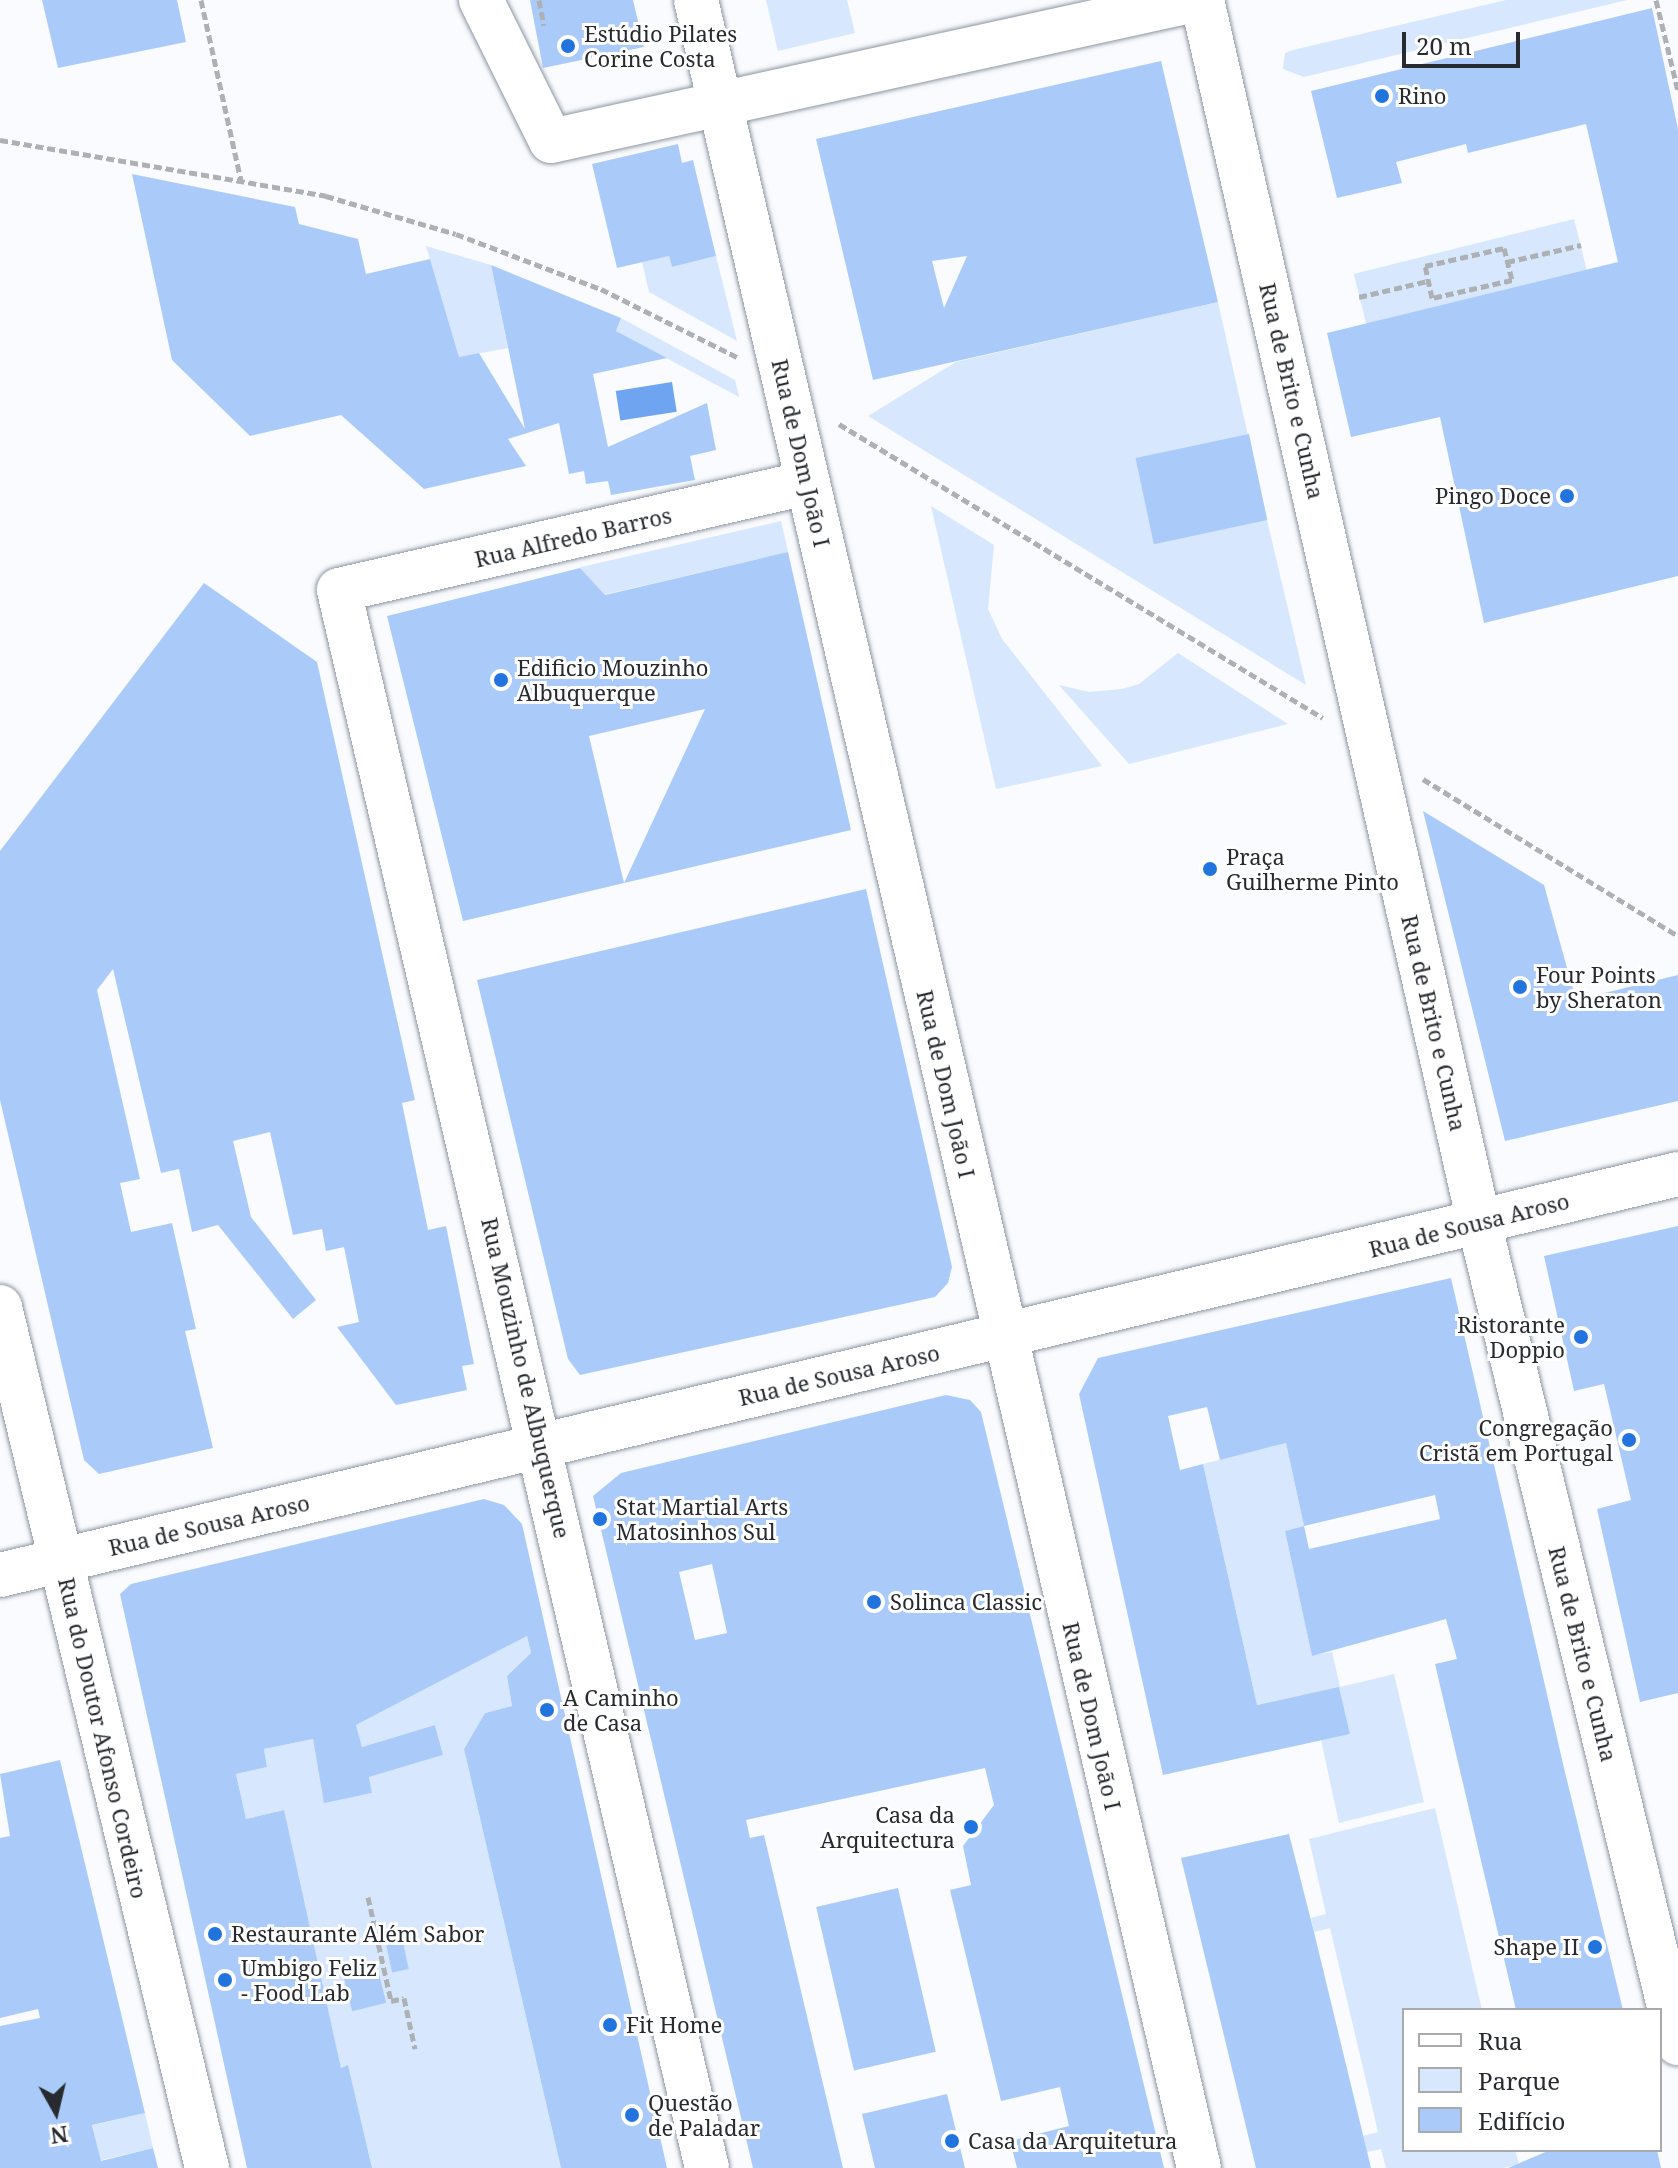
<!DOCTYPE html>
<meta charset="utf-8">
<style>
body{margin:0}
#map{position:relative;width:1678px;height:2168px;overflow:hidden;background:#f9fbfe;font-family:"Noto Serif",serif}
div>[style]{position:absolute}
[style*='--x']{left:calc(var(--x)*1px);top:calc(var(--y)*1px);width:calc(var(--w)*1px);rotate:calc(var(--a)*1deg)}
.green>*{inset:0;background:#d7e7fe;transform-origin:0 0}
.water>*{inset:0;background:#6fa4f0;transform-origin:0 0}
.building>*{inset:0;background:#aacbfa;transform-origin:0 0}
.path>*{height:5px;margin-top:-2.5px;transform-origin:0;background:repeating-linear-gradient(90deg,#adb0b4 0 8px,transparent 0 12px)}
.roads{filter:drop-shadow(0 0 2px #8d96a3) drop-shadow(0 0 2px #8d96a3)}
.minor>*{height:44px;margin:-22px;padding:0 22px;transform-origin:22px;border-radius:22px;background:#fff}
.dots>*{width:22px;height:22px;translate:-50% -50%;box-sizing:border-box;border:4px solid #fff;border-radius:50%}
span{translate:-50% -50%;white-space:nowrap;text-align:center;line-height:1.15;-webkit-text-stroke:6px #fff;paint-order:stroke}
.poi-label{font-size:22px;color:#272b30}
.left{translate:0 -50%;text-align:left}
.right{translate:-100% -50%;text-align:right}
.street-label{font-size:22px;color:#272b30}
.legend{position:absolute;left:1402px;top:2008px;width:260px;height:144px;box-sizing:border-box;background:#fff;border:2px solid #a9aaac;margin:0;padding:10px 14px;list-style:none;font-size:24px;color:#272b30}
.legend li{display:flex;align-items:center;gap:16px;height:40px}
.legend b{width:40px;border:2px solid #a9aaac}
.north{position:absolute;left:16px;top:2072px;width:80px;height:80px;-webkit-text-stroke:6px #fff;paint-order:stroke;rotate:172deg;font-size:22px;font-weight:700;line-height:32px;text-align:center;color:#272b30}
.north::after{content:'';display:block;margin:auto;width:28px;height:36px;background:#272b30;clip-path:polygon(50% 0,100% 100%,50% 72%,0 100%)}
.scale{position:absolute;left:1402px;top:32px;width:118px;height:36px;box-sizing:border-box;border:4px solid #272b30;border-top:0;padding-left:10px;font-size:24px;line-height:28px;white-space:nowrap;color:#272b30;-webkit-text-stroke:6px #fff;paint-order:stroke}
</style>
<div id="map">
<div class="green">
<div style="clip-path:polygon(766px 0,847px 0,855px 33px,778px 51px)"></div>
<div style="clip-path:polygon(1506px 0,1627px 0,1304px 77px,1283px 69px,1285px 53px,1293px 50px)"></div>
<div style="left:1574px;top:219px;width:53px;height:227px;rotate:76deg"></div>
<div style="clip-path:polygon(426px 246px,491px 265px,508px 348px,459px 357px)"></div>
<div style="clip-path:polygon(669px 256px,672px 267px,716px 256px,737px 341px,649px 292px,642px 262px)"></div>
<div style="clip-path:polygon(1218px 302px,1267px 520px,1306px 685px,868px 416px,956px 362px)"></div>
<div style="clip-path:polygon(621px 318px,735px 380px,739px 397px,616px 331px)"></div>
<div style="clip-path:polygon(931px 506px,994px 545px,988px 609px,1002px 639px,1102px 766px,996px 789px)"></div>
<div style="left:781px;top:521px;width:32px;height:206px;rotate:77deg"></div>
<div style="clip-path:polygon(1178px 653px,1288px 724px,1129px 764px,1059px 685px,1089px 692px,1122px 689px,1139px 684px)"></div>
<div style="clip-path:polygon(1286px 1443px,1304px 1526px,1285px 1531px,1312px 1655px,1332px 1652px,1340px 1687px,1394px 1674px,1424px 1802px,1339px 1823px,1321px 1740px,1350px 1734px,1339px 1688px,1257px 1705px,1203px 1464px)"></div>
<div style="clip-path:polygon(527px 1636px,531px 1653px,507px 1676px,512px 1706px,485px 1713px,464px 1749px,561px 2168px,372px 2168px,348px 2066px,341px 2068px,283px 1810px,246px 1819px,236px 1774px,267px 1767px,264px 1749px,313px 1739px,325px 1802px,372px 1793px,369px 1777px,443px 1755px,435px 1725px,362px 1747px,356px 1725px)"></div>
<div style="clip-path:polygon(1435px 1808px,1482px 2010px,1404px 2010px,1404px 2150px,1515px 2150px,1519px 2164px,1503px 2168px,1386px 2168px,1381px 2149px,1367px 2152px,1363px 2136px,1378px 2132px,1330px 1928px,1314px 1932px,1311px 1918px,1326px 1914px,1309px 1839px)"></div>
<div style="left:145px;top:2113px;width:36px;height:54px;rotate:77deg"></div>
</div>
<div class="water">
<div style="left:672px;top:382px;width:30px;height:57px;rotate:81deg"></div>
</div>
<div class="building">
<div style="clip-path:polygon(42px 0,177px 0,186px 42px,58px 68px)"></div>
<div style="clip-path:polygon(530px 0,633px 0,644px 47px,543px 68px)"></div>
<div style="clip-path:polygon(1652px 8px,1678px 129px,1678px 576px,1484px 623px,1440px 417px,1351px 437px,1327px 333px,1618px 262px,1586px 124px,1468px 153px,1466px 144px,1396px 162px,1402px 183px,1337px 198px,1311px 91px)"></div>
<div style="clip-path:polygon(evenodd,1161px 61px,1218px 302px,873px 380px,816px 139px,1161px 61px,967px 256px,944px 308px,932px 261px,967px 256px)"></div>
<div style="clip-path:polygon(678px 144px,682px 163px,693px 160px,716px 256px,672px 267px,669px 256px,617px 268px,592px 164px)"></div>
<div style="clip-path:polygon(132px 174px,295px 207px,299px 224px,358px 239px,366px 274px,430px 259px,459px 357px,479px 353px,525px 429px,491px 265px,621px 318px,616px 331px,667px 358px,593px 374px,608px 447px,707px 403px,716px 450px,690px 456px,695px 480px,611px 495px,608px 481px,586px 484px,584px 471px,569px 474px,559px 423px,508px 439px,526px 466px,424px 489px,341px 415px,250px 436px,172px 360px)"></div>
<div style="left:1249px;top:434px;width:88px;height:116px;rotate:78deg"></div>
<div style="clip-path:polygon(788px 552px,851px 830px,624px 883px,705px 709px,589px 736px,624px 883px,463px 921px,387px 616px,580px 568px,605px 595px)"></div>
<div style="clip-path:polygon(204px 583px,317px 662px,415px 1100px,402px 1103px,428px 1230px,446px 1226px,474px 1364px,462px 1366px,467px 1390px,396px 1405px,337px 1327px,359px 1322px,344px 1247px,326px 1251px,322px 1229px,293px 1235px,270px 1132px,233px 1141px,251px 1217px,316px 1300px,293px 1319px,218px 1225px,192px 1232px,179px 1169px,161px 1173px,113px 969px,97px 990px,140px 1179px,120px 1183px,131px 1232px,172px 1223px,196px 1329px,185px 1331px,213px 1448px,99px 1474px,84px 1460px,0 1100px,0 851px)"></div>
<div style="clip-path:polygon(1423px 811px,1544px 885px,1576px 1000px,1678px 975px,1678px 1101px,1505px 1141px)"></div>
<div style="clip-path:polygon(866px 889px,952px 1267px,948px 1283px,935px 1297px,580px 1375px,568px 1359px,477px 980px)"></div>
<div style="clip-path:polygon(1678px 1226px,1678px 1693px,1640px 1702px,1597px 1509px,1631px 1500px,1604px 1384px,1574px 1391px,1544px 1256px)"></div>
<div style="clip-path:polygon(1451px 1278px,1564px 1768px,1623px 2010px,1516px 2010px,1435px 1664px,1457px 1659px,1446px 1619px,1312px 1656px,1285px 1531px,1304px 1526px,1309px 1549px,1440px 1519px,1435px 1495px,1304px 1526px,1286px 1443px,1220px 1460px,1207px 1407px,1168px 1416px,1180px 1470px,1203px 1464px,1257px 1705px,1339px 1687px,1350px 1734px,1163px 1775px,1079px 1394px,1098px 1358px)"></div>
<div style="clip-path:polygon(evenodd,946px 1395px,970px 1400px,981px 1412px,1164px 2168px,1017px 2168px,1010px 2141px,1069px 2126px,1060px 2087px,1001px 2101px,950px 1890px,971px 1885px,963px 1846px,994px 1805px,985px 1768px,746px 1820px,750px 1838px,764px 1835px,843px 2168px,753px 2168px,593px 1496px,621px 1473px,946px 1395px,712px 1564px,727px 1633px,695px 1640px,679px 1572px,712px 1564px)"></div>
<div style="clip-path:polygon(484px 1499px,504px 1505px,522px 1524px,667px 2168px,561px 2168px,464px 1749px,485px 1713px,512px 1706px,507px 1676px,531px 1653px,527px 1636px,356px 1725px,362px 1747px,435px 1725px,443px 1755px,369px 1777px,372px 1793px,324px 1803px,313px 1739px,264px 1749px,267px 1767px,236px 1774px,246px 1819px,284px 1810px,341px 2068px,348px 2065px,372px 2168px,247px 2168px,120px 1594px,131px 1584px)"></div>
<div style="clip-path:polygon(60px 1760px,145px 2113px,92px 2125px,101px 2161px,153px 2148px,158px 2168px,0 2168px,0 2026px,40px 2018px,38px 2009px,0 2018px,0 1838px,10px 1836px,0 1774px)"></div>
<div style="clip-path:polygon(1289px 1834px,1314px 1932px,1371px 2168px,1256px 2168px,1181px 1858px)"></div>
<div style="left:898px;top:1888px;width:168px;height:84px;rotate:77deg"></div>
<div style="left:400px;top:1928px;width:42px;height:17px;rotate:78deg"></div>
<div style="left:377px;top:1966px;width:38px;height:35px;rotate:76deg"></div>
<div style="clip-path:polygon(947px 2094px,965px 2168px,875px 2168px,862px 2114px)"></div>
<div style="clip-path:polygon(1550px 2150px,1657px 2150px,1661px 2168px,1508px 2168px)"></div>
</div>
<div class="path">
<div style="--x:201;--y:0;--w:184;--a:77.5"></div>
<div style="--x:539;--y:0;--w:26;--a:79"></div>
<div style="--x:1656;--y:0;--w:94;--a:76.4"></div>
<div style="--x:0;--y:140;--w:331;--a:9.7"></div>
<div style="--x:326;--y:196;--w:135;--a:16.3"></div>
<div style="--x:456;--y:234;--w:155;--a:20.8"></div>
<div style="--x:601;--y:289;--w:152;--a:26.6"></div>
<div style="--x:1504;--y:248;--w:33;--a:76"></div>
<div style="--x:1512;--y:280;--w:82;--a:167.3"></div>
<div style="--x:1432;--y:298;--w:33;--a:-102"></div>
<div style="--x:1425;--y:266;--w:81;--a:-12.8"></div>
<div style="--x:1507;--y:262;--w:76;--a:-12.9"></div>
<div style="--x:1359;--y:297;--w:71;--a:-13.1"></div>
<div style="--x:839;--y:424;--w:566;--a:31.28"></div>
<div style="--x:1423;--y:779;--w:299;--a:31.6"></div>
<div style="--x:368;--y:1897;--w:107;--a:77.5"></div>
<div style="--x:391;--y:2001;--w:13;--a:-13"></div>
<div style="--x:404;--y:1998;--w:52;--a:77.8"></div>
</div>
<div class="roads">
<div class="minor">
<div style="--x:481;--y:0;--w:157;--a:63.6"></div>
<div style="--x:551;--y:141;--w:659;--a:-12.35"></div>
<div style="--x:696;--y:0;--w:2226;--a:76.94"></div>
<div style="--x:1202;--y:0;--w:1253;--a:77.23"></div>
<div style="--x:1479;--y:1222;--w:845;--a:76.38"></div>
<div style="--x:0;--y:1307;--w:886;--a:76.48"></div>
<div style="--x:0;--y:1575;--w:1725;--a:-13.44"></div>
<div style="--x:707;--y:2168;--w:1620;--a:-103.13"></div>
<div style="--x:339;--y:590;--w:481;--a:-12.9"></div>
</div>
</div>
<div class="dots">
<div style="left:568px;top:46px;background:#2173de"></div>
<div style="left:1382px;top:96px;background:#2173de"></div>
<div style="left:1567px;top:496px;background:#2173de"></div>
<div style="left:501px;top:680px;background:#2173de"></div>
<div style="left:1210px;top:869px;background:#2173de"></div>
<div style="left:1520px;top:987px;background:#2173de"></div>
<div style="left:1581px;top:1337px;background:#2173de"></div>
<div style="left:1629px;top:1440px;background:#2173de"></div>
<div style="left:600px;top:1519px;background:#2173de"></div>
<div style="left:874px;top:1602px;background:#2173de"></div>
<div style="left:547px;top:1710px;background:#2173de"></div>
<div style="left:971px;top:1827px;background:#2173de"></div>
<div style="left:215px;top:1934px;background:#2173de"></div>
<div style="left:1595px;top:1947px;background:#2173de"></div>
<div style="left:225px;top:1980px;background:#2173de"></div>
<div style="left:610px;top:2025px;background:#2173de"></div>
<div style="left:632px;top:2115px;background:#2173de"></div>
<div style="left:952px;top:2141px;background:#2173de"></div>
</div>
<div class="poi-label">
<span class="left" style="left:584px;top:46px">Estúdio Pilates<br>Corine Costa</span>
<span class="left" style="left:1398px;top:96px">Rino</span>
<span class="right" style="left:1551px;top:496px">Pingo Doce</span>
<span class="left" style="left:517px;top:680px">Edificio Mouzinho<br>Albuquerque</span>
<span class="left" style="left:1226px;top:869px">Praça<br>Guilherme Pinto</span>
<span class="left" style="left:1536px;top:987px">Four Points<br>by Sheraton</span>
<span class="right" style="left:1565px;top:1337px">Ristorante<br>Doppio</span>
<span class="right" style="left:1613px;top:1440px">Congregação<br>Cristã em Portugal</span>
<span class="left" style="left:616px;top:1519px">Stat Martial Arts<br>Matosinhos Sul</span>
<span class="left" style="left:890px;top:1602px">Solinca Classic</span>
<span class="left" style="left:563px;top:1710px">A Caminho<br>de Casa</span>
<span class="right" style="left:955px;top:1827px">Casa da<br>Arquitectura</span>
<span class="left" style="left:231px;top:1934px">Restaurante Além Sabor</span>
<span class="right" style="left:1579px;top:1947px">Shape II</span>
<span class="left" style="left:241px;top:1980px">Umbigo Feliz<br>- Food Lab</span>
<span class="left" style="left:626px;top:2025px">Fit Home</span>
<span class="left" style="left:648px;top:2115px">Questão<br>de Paladar</span>
<span class="left" style="left:968px;top:2141px">Casa da Arquitetura</span>
</div>
<div class="street-label">
<span style="left:1292px;top:391px;rotate:77deg">Rua de Brito e Cunha</span>
<span style="left:801px;top:453px;rotate:77deg">Rua de Dom João I</span>
<span style="left:573px;top:537px;rotate:-13deg">Rua Alfredo Barros</span>
<span style="left:1434px;top:1023px;rotate:77deg">Rua de Brito e Cunha</span>
<span style="left:946px;top:1084px;rotate:77deg">Rua de Dom João I</span>
<span style="left:1469px;top:1225px;rotate:-14deg">Rua de Sousa Aroso</span>
<span style="left:839px;top:1375px;rotate:-13deg">Rua de Sousa Aroso</span>
<span style="left:526px;top:1378px;rotate:77deg">Rua Mouzinho de Albuquerque</span>
<span style="left:209px;top:1525px;rotate:-13deg">Rua de Sousa Aroso</span>
<span style="left:1583px;top:1654px;rotate:76deg">Rua de Brito e Cunha</span>
<span style="left:1092px;top:1716px;rotate:77deg">Rua de Dom João I</span>
<span style="left:103px;top:1738px;rotate:77deg">Rua do Doutor Afonso Cordeiro</span>
</div>
<ul class="legend">
<li><b style="height:10px;background:#fff"></b>Rua</li>
<li><b style="height:22px;background:#d7e7fe"></b>Parque</li>
<li><b style="height:22px;background:#aacbfa"></b>Edifício</li>
</ul>
<div class="north">N</div>
<div class="scale">20 m</div>
</div>
